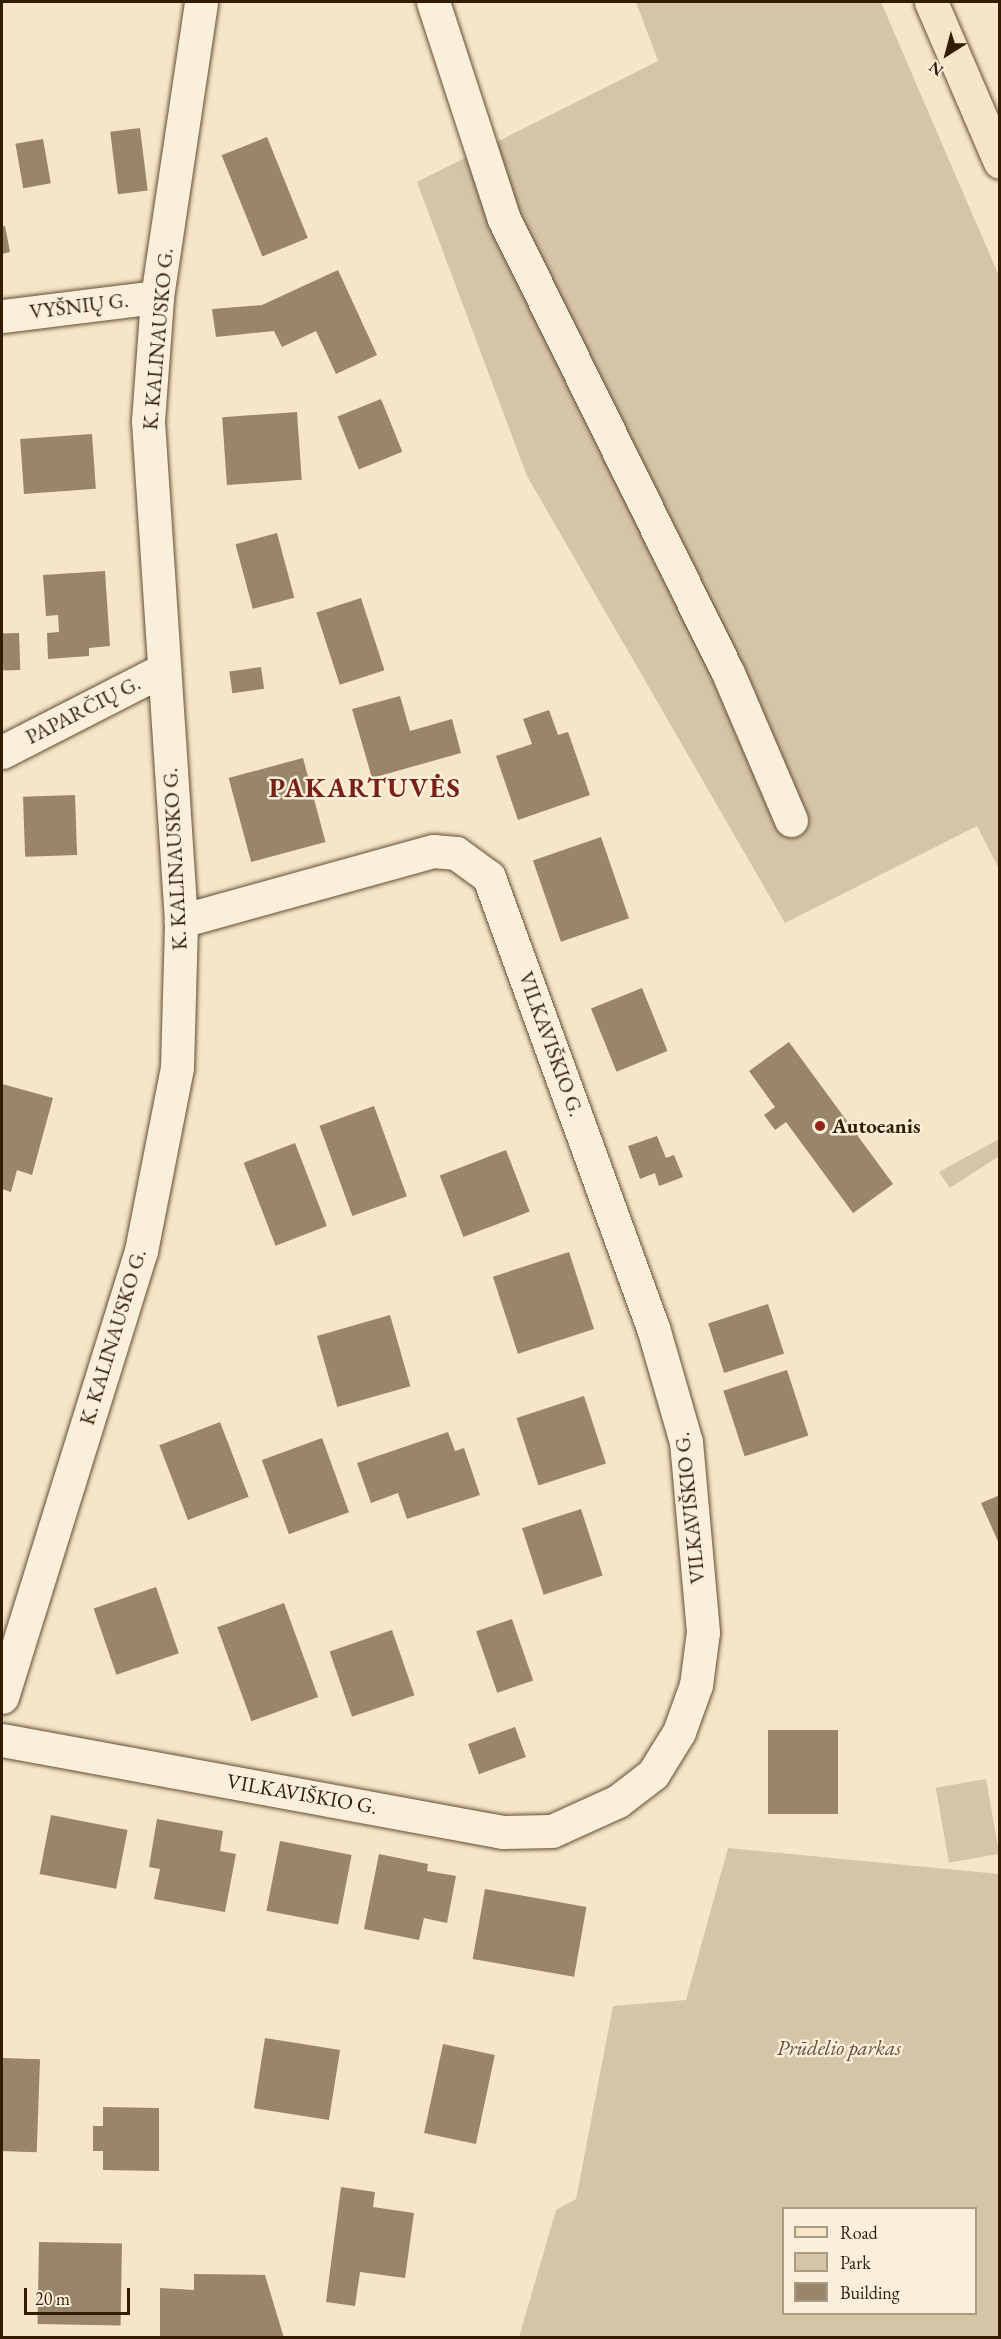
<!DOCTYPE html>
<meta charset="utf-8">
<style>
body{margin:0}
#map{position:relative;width:1001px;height:2339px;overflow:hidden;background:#f6e6c7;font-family:"EB Garamond",serif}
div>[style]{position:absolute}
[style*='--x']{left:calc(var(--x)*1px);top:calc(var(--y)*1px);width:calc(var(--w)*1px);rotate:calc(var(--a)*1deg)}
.green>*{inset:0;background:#d5c4a6;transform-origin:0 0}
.building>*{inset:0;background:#998569;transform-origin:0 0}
.roads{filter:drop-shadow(0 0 2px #644e34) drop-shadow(0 0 2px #644e34)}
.minor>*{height:33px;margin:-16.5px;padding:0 16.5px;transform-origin:16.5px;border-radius:16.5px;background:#f9efdb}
.major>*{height:33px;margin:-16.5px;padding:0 16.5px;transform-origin:16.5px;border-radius:16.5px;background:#f6e6c7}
.dots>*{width:16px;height:16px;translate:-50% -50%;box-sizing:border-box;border:3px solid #f9efdb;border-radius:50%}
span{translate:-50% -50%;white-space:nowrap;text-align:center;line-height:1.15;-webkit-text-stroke:5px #f9efdb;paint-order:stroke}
.street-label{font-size:21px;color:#341c03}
.poi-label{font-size:21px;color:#341c03;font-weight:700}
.left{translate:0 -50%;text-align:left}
.park-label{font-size:21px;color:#644e34;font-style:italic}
.district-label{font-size:27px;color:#7a1f14;font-weight:700;letter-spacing:1.5px}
.frame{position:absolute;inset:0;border:3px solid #341c03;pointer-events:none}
.legend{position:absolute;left:782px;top:2207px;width:195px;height:108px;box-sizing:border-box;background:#f9efdb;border:2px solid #aa9b85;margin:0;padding:8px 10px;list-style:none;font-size:18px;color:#341c03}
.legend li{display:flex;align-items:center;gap:12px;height:30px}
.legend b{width:30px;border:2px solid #aa9b85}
.north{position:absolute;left:917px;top:24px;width:60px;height:60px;-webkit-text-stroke:4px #f9efdb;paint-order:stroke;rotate:216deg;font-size:16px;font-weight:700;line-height:24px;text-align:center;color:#341c03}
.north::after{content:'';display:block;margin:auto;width:21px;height:27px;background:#341c03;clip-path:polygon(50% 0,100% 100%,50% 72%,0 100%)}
.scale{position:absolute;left:24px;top:2288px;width:106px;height:27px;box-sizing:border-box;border:3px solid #341c03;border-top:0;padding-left:8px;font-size:18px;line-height:21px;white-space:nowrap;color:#341c03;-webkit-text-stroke:4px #f9efdb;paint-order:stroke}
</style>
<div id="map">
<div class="green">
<div style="clip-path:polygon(636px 2px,881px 2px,999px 276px,999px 869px,977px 826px,785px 923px,527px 476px,417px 182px,658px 61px)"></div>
<div style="clip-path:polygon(999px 1139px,999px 1156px,950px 1188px,939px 1172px)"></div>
<div style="left:986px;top:1779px;width:76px;height:51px;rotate:80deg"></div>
<div style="clip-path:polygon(evenodd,728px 1848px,999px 1874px,999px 2337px,519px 2337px,556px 2210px,576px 2199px,613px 2006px,686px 2000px,728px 1848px,976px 2208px,976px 2314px,784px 2314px,784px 2208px,976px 2208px)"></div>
</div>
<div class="building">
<div style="left:140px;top:128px;width:63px;height:30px;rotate:83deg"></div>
<div style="left:267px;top:137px;width:109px;height:49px;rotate:68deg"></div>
<div style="left:43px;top:139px;width:45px;height:28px;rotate:80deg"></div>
<div style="clip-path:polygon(5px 226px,10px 252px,2px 254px,2px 227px)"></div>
<div style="clip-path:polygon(338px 270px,377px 355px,336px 374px,316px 331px,282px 347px,274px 331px,216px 337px,212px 309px,262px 305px)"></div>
<div style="left:381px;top:399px;width:57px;height:47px;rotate:68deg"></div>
<div style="left:297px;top:412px;width:68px;height:75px;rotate:86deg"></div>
<div style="left:92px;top:434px;width:55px;height:72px;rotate:86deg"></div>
<div style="left:277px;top:533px;width:67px;height:43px;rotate:75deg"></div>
<div style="clip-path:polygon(105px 571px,110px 646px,89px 648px,89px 656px,48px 659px,47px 633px,59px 632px,58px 615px,46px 616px,43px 575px)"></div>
<div style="left:361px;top:598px;width:76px;height:47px;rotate:72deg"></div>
<div style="left:19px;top:633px;width:37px;height:17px;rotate:88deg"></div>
<div style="left:261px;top:667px;width:22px;height:32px;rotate:82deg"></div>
<div style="clip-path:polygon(400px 696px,410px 731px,452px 719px,461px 753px,372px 778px,352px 709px)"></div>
<div style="clip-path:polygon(549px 710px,558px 735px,568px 732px,590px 795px,518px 820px,496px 756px,532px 744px,523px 719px)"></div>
<div style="left:303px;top:758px;width:87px;height:77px;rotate:75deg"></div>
<div style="left:75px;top:795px;width:60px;height:52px;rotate:88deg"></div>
<div style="left:601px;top:837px;width:86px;height:72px;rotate:71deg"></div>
<div style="left:642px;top:988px;width:68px;height:55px;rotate:68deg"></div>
<div style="clip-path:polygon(789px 1042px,893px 1184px,853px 1213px,786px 1122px,775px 1130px,764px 1115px,775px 1107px,749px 1071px)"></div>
<div style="clip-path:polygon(2px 1084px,53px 1098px,32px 1175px,17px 1170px,11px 1192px,2px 1189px)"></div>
<div style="left:374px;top:1106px;width:96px;height:58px;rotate:70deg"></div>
<div style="clip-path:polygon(657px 1136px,666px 1158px,674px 1155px,683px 1177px,659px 1186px,655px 1173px,640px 1179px,628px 1146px)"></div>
<div style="left:295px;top:1143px;width:89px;height:55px;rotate:69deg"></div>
<div style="left:506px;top:1150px;width:66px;height:71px;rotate:69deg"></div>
<div style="left:569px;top:1252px;width:81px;height:80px;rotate:72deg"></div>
<div style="left:768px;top:1304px;width:52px;height:63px;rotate:72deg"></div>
<div style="left:390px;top:1315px;width:74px;height:76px;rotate:74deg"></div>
<div style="left:787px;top:1370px;width:69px;height:67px;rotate:72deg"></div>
<div style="left:584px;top:1396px;width:71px;height:71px;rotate:72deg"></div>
<div style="left:220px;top:1422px;width:80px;height:65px;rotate:69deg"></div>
<div style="clip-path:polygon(448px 1432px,455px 1451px,464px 1448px,480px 1495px,407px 1519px,398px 1493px,371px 1503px,357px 1463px)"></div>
<div style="left:322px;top:1438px;width:79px;height:64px;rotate:70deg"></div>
<div style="clip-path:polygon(1000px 1495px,1000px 1546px,981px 1503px)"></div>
<div style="left:581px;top:1509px;width:70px;height:62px;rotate:72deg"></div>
<div style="left:156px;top:1587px;width:70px;height:66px;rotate:71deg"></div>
<div style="left:284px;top:1603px;width:100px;height:71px;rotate:70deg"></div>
<div style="left:512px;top:1619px;width:65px;height:38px;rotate:71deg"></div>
<div style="left:392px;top:1630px;width:69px;height:66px;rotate:71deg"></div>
<div style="left:515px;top:1727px;width:32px;height:50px;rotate:70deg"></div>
<div style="left:768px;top:1730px;width:70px;height:84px"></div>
<div style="left:51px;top:1815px;width:78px;height:60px;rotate:11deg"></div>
<div style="clip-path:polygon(157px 1819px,223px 1831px,220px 1851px,236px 1854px,225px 1912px,154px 1899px,160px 1869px,149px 1867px)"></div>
<div style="left:280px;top:1841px;width:73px;height:71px;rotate:11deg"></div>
<div style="clip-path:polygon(379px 1854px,428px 1864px,427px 1871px,456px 1876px,447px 1923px,424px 1918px,419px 1940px,364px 1929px)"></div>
<div style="left:485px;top:1889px;width:103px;height:71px;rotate:10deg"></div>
<div style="left:265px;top:2038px;width:76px;height:71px;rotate:9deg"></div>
<div style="left:443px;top:2044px;width:53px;height:91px;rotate:12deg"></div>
<div style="left:3px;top:2058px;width:37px;height:93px;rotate:2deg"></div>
<div style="clip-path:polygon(103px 2107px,159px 2108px,159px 2171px,103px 2170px,103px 2151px,93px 2151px,93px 2126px,103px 2126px)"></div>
<div style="clip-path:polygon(341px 2187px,375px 2192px,373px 2207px,414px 2213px,405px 2278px,360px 2272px,355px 2306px,326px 2302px)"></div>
<div style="left:39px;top:2242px;width:83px;height:82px;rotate:1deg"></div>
<div style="clip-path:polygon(194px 2274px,265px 2275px,284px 2338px,160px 2338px,160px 2288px,194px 2290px)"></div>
</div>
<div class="roads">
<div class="minor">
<div style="--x:433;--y:2;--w:228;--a:71.9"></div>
<div style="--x:504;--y:219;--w:506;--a:63.74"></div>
<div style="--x:728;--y:673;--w:160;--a:66.8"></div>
<div style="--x:2;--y:316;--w:156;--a:-7"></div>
<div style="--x:2;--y:752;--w:182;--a:-27.1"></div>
<div style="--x:2;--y:1697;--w:467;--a:-72.7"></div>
<div style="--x:141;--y:1251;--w:187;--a:-78.9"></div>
<div style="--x:177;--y:1067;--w:146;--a:-88.4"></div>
<div style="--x:181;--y:921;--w:501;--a:-93.78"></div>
<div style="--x:148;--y:421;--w:124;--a:-85.8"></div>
<div style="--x:157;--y:297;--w:298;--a:-81.5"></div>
<div style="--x:2;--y:1740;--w:509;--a:10.41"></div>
<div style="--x:503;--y:1832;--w:49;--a:-1.2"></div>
<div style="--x:552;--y:1831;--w:72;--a:-24.4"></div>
<div style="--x:618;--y:1801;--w:44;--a:-37.6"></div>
<div style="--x:653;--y:1774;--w:49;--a:-58.2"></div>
<div style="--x:679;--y:1732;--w:50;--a:-70.1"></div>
<div style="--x:696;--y:1685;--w:53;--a:-82.5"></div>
<div style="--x:703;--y:1632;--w:191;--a:-95.1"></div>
<div style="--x:686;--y:1442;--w:119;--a:-106.1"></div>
<div style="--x:653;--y:1328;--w:480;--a:-110"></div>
<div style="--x:489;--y:877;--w:41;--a:-144"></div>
<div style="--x:456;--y:853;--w:23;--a:-175"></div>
<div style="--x:433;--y:851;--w:262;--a:164.5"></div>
</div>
<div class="major">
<div style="--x:931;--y:2;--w:174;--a:66.7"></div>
</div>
</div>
<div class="dots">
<div style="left:820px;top:1126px;background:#8f2418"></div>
</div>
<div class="street-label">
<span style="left:79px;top:306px;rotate:-7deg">VYŠNIŲ G.</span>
<span style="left:158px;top:339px;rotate:-85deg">K. KALINAUSKO G.</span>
<span style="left:83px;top:710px;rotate:-27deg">PAPARČIŲ G.</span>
<span style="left:175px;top:859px;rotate:-93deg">K. KALINAUSKO G.</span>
<span style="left:551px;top:1044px;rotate:70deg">VILKAVIŠKIO G.</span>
<span style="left:113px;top:1337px;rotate:-73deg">K. KALINAUSKO G.</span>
<span style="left:690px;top:1508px;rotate:-96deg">VILKAVIŠKIO G.</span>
<span style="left:302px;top:1794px;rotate:10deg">VILKAVIŠKIO G.</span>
</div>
<div class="poi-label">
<span class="left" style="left:832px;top:1126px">Autoeanis</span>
</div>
<div class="park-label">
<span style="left:839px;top:2048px">Prūdelio parkas</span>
</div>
<div class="district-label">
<span style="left:365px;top:788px">PAKARTUVĖS</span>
</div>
<div class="frame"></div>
<ul class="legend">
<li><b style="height:8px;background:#f6e6c7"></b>Road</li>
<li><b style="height:16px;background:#d5c4a6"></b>Park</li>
<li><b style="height:16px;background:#998569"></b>Building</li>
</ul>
<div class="north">N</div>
<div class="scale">20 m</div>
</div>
